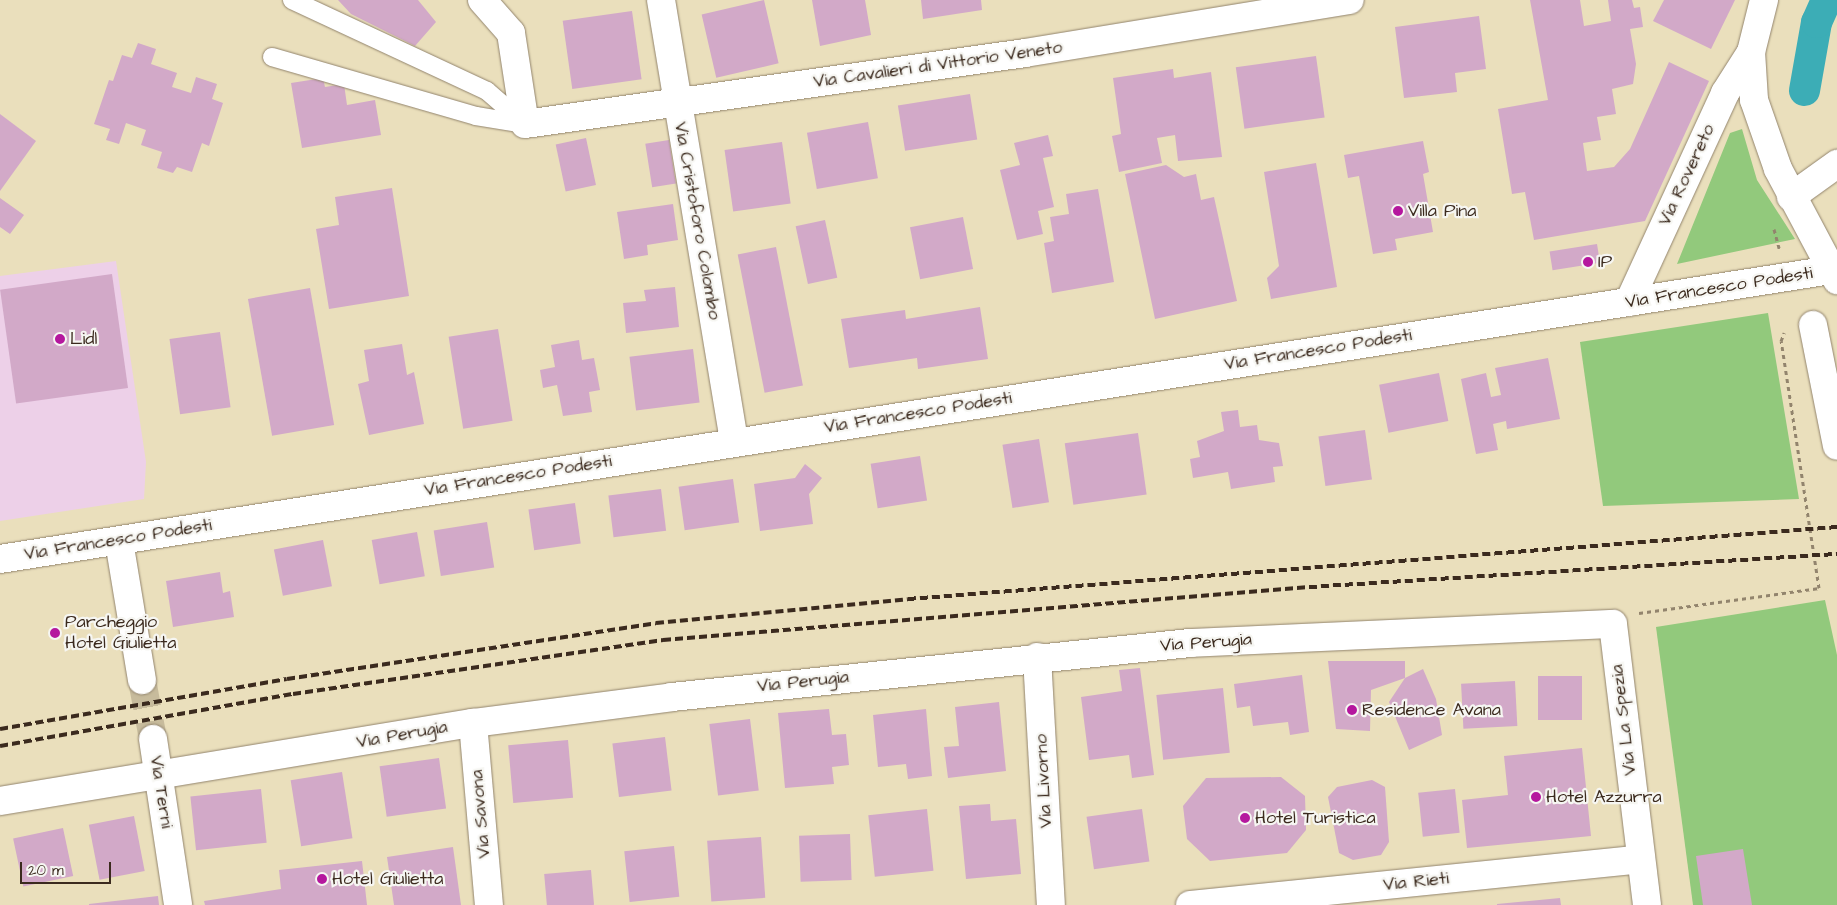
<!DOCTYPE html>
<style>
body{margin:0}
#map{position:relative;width:1837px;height:905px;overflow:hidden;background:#eadfbc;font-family:"Architects Daughter",sans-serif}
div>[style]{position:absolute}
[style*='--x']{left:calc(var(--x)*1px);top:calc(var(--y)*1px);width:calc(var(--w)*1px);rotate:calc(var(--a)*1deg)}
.built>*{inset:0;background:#edd0e8}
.green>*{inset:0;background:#92c97c}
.canal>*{height:31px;margin:-15.5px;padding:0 15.5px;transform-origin:15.5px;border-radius:15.5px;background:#3cadb6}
.building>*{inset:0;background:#d2a9c8;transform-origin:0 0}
.street-tunnel>*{height:28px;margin-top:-14px;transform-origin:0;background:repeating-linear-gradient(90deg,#c7bb9c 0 28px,transparent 0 42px)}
.path>*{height:3px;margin-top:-1.5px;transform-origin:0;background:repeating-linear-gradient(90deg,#92846d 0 4px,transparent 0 8px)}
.roads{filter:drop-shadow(0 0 1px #92846d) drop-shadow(0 0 1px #92846d)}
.lane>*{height:18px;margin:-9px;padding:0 9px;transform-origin:9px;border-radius:9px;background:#fff}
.street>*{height:28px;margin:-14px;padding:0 14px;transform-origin:14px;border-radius:14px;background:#fff}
.secondary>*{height:28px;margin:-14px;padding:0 14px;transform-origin:14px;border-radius:14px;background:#fff}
.rail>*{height:4px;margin-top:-2px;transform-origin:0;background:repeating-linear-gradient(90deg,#3b2a1e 0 8px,transparent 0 12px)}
.dots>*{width:14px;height:14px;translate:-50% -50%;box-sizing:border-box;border:2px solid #f6f6f2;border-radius:50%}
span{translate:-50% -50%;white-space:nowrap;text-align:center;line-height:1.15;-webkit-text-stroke:4.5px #f6f6f2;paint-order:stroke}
.street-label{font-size:18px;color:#3b2a1e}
.poi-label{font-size:18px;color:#3b2a1e}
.left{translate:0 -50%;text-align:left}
.scale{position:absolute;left:20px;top:862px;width:91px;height:22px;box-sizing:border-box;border:2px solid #3b2a1e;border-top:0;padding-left:6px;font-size:15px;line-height:18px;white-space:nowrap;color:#3b2a1e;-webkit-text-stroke:4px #f6f6f2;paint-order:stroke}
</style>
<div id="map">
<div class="built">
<div style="clip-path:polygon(116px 261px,146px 462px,144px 499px,0 521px,0 276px)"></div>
</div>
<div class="green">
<div style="clip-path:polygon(1742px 129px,1757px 180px,1795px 239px,1677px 264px,1730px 133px)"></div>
<div style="clip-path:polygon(1768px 313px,1799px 499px,1603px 506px,1580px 342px)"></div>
<div style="clip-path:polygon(1825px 600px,1837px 655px,1837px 905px,1693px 905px,1656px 627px)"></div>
</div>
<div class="canal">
<div style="--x:1804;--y:90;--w:69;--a:-80"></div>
<div style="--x:1816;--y:22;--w:24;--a:-66"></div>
</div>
<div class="building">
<div style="clip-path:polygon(338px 0,418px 0,436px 22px,415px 46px,351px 14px)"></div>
<div style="left:764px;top:0;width:65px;height:64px;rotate:77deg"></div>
<div style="clip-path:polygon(812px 0,865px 0,871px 35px,820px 46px)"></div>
<div style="clip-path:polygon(921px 0,981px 0,982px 10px,923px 19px)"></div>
<div style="clip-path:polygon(1530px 0,1580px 0,1584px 26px,1611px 21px,1608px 0,1632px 0,1634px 8px,1640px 7px,1643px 27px,1630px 29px,1636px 64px,1633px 84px,1612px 89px,1616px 114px,1597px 117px,1601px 140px,1583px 143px,1587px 171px,1614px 167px,1630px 149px,1669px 62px,1709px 81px,1645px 221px,1534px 240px,1525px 192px,1512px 194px,1498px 109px,1548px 100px)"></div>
<div style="clip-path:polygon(1664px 0,1735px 0,1711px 49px,1653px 21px)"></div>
<div style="left:632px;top:11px;width:69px;height:70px;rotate:82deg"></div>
<div style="clip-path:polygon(1479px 16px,1486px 69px,1455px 73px,1457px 92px,1404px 98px,1395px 27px)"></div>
<div style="clip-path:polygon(138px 43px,156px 49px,151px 64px,177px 73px,172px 87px,191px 93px,196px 77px,217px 84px,212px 99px,223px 103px,209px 146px,202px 143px,192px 172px,177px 167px,173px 173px,157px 168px,162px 152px,141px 145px,146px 130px,126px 123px,119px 144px,106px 140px,110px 129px,94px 124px,109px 80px,113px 81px,122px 55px,132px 58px)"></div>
<div style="left:1316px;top:56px;width:62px;height:81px;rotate:82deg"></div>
<div style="clip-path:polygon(1173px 69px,1174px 78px,1211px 72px,1222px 157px,1178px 161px,1175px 135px,1157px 138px,1162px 163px,1119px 172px,1112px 136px,1121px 134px,1113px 78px)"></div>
<div style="clip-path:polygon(323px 78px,325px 87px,344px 84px,347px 105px,375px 100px,381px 135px,302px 148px,291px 83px)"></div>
<div style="left:970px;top:94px;width:46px;height:73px;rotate:81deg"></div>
<div style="clip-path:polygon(0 114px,36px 141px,0 191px)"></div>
<div style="left:868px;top:122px;width:57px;height:62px;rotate:80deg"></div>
<div style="clip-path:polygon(1048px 135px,1053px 156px,1043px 158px,1054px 207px,1038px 211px,1043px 234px,1017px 240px,1000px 170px,1020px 165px,1014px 143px)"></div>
<div style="left:586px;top:138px;width:48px;height:31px;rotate:78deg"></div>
<div style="left:669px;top:140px;width:44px;height:24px;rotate:81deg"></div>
<div style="clip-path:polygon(1423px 141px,1429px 172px,1423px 174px,1433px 232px,1395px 239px,1397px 250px,1373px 254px,1359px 176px,1348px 178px,1344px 155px)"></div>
<div style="left:782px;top:142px;width:62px;height:58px;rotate:82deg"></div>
<div style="clip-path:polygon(1316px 163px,1337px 287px,1271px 299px,1267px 278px,1279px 266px,1264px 172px)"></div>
<div style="clip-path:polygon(1166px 165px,1184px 177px,1196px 174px,1201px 200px,1214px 197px,1237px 301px,1155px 319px,1125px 174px)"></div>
<div style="clip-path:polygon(392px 188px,409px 296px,329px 309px,316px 229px,339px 225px,335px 197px)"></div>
<div style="clip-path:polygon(1098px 189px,1114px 282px,1052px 293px,1044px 243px,1054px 241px,1050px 217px,1069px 214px,1066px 194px)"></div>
<div style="clip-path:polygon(0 198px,24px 215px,10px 234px,0 227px)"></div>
<div style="clip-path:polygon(673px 204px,678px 240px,647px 245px,648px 255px,624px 259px,617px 212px)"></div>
<div style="left:963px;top:217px;width:53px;height:54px;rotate:79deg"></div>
<div style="left:825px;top:220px;width:59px;height:30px;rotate:78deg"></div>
<div style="left:1597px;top:244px;width:19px;height:48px;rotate:81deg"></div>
<div style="left:776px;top:247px;width:141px;height:39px;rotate:79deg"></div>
<div style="left:112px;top:274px;width:115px;height:113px;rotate:82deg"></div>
<div style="clip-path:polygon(675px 287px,679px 327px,626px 333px,623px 303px,646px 301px,644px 290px)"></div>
<div style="left:310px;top:288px;width:139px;height:63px;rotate:80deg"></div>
<div style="clip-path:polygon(980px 307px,988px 359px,918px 369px,917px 358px,849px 368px,841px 319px,905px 310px,906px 319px)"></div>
<div style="left:498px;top:329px;width:93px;height:50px;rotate:81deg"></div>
<div style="left:220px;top:332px;width:76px;height:51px;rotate:82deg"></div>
<div style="clip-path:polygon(579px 340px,582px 360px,594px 358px,600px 390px,589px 392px,592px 412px,563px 416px,557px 385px,543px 388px,540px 370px,555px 367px,551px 345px)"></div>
<div style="clip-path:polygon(402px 344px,407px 375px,414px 372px,424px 424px,369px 435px,358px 384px,369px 381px,364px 350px)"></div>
<div style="left:693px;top:349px;width:54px;height:64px;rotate:83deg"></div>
<div style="clip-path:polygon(1548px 358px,1560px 419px,1507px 429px,1506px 421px,1493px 424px,1498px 450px,1476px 454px,1461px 379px,1486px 373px,1491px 397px,1501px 395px,1495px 368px)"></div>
<div style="left:1439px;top:373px;width:49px;height:61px;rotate:79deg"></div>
<div style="clip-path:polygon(1238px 410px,1240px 427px,1257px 425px,1259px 440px,1279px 443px,1283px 466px,1273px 467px,1275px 482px,1231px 489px,1228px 472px,1193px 478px,1190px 459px,1200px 457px,1197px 441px,1224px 431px,1221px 412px)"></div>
<div style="left:1365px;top:430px;width:50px;height:47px;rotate:82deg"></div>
<div style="left:1138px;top:433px;width:62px;height:74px;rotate:82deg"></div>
<div style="left:1039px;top:439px;width:64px;height:37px;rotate:81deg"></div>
<div style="left:920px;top:456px;width:45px;height:50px;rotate:81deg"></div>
<div style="clip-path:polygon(805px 464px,822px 478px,809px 494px,813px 524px,760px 531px,754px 484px,795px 478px)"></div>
<div style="left:733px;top:479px;width:44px;height:55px;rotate:82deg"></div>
<div style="left:661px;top:489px;width:42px;height:53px;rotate:83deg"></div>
<div style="left:575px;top:503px;width:41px;height:47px;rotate:82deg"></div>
<div style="left:487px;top:522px;width:46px;height:54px;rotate:81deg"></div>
<div style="left:417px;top:532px;width:45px;height:46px;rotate:80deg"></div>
<div style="left:323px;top:540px;width:47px;height:50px;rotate:79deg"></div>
<div style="clip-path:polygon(220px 572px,223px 593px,230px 591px,234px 617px,173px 627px,166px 581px)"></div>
<div style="clip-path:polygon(1328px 661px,1405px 661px,1405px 678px,1371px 690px,1370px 731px,1336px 729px)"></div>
<div style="clip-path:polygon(1140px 668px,1154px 775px,1132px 778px,1129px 755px,1089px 760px,1081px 697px,1122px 691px,1119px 670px)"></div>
<div style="clip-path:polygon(1423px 669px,1436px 699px,1442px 735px,1409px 750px,1389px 702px,1405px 678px)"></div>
<div style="clip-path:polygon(1302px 675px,1309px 732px,1290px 735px,1288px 722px,1253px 726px,1250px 706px,1237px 708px,1234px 684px)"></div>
<div style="left:1538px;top:676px;width:44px;height:44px"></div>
<div style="left:1515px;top:681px;width:45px;height:54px;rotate:87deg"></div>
<div style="left:1223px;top:688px;width:65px;height:67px;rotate:84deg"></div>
<div style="clip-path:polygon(999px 702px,1006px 771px,948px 778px,944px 747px,959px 746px,955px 707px)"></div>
<div style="clip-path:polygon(829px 709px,832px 735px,846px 734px,849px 765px,832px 767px,834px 784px,785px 788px,778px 713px)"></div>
<div style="clip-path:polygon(926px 709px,932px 776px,908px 779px,906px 764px,878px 767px,873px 715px)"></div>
<div style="left:750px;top:719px;width:72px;height:41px;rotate:83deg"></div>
<div style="left:665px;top:737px;width:54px;height:53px;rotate:83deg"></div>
<div style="left:568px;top:740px;width:58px;height:60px;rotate:85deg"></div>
<div style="clip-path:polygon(1582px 748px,1591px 836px,1467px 848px,1462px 800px,1508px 795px,1504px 756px)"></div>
<div style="left:439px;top:758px;width:51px;height:60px;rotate:82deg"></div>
<div style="left:342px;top:772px;width:67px;height:52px;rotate:81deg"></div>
<div style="clip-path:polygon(1281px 777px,1305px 796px,1306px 830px,1287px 853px,1210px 861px,1187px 839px,1183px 806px,1206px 778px)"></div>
<div style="clip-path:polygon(1372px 780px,1385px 787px,1389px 842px,1381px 855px,1353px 860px,1339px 853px,1328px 797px,1337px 787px)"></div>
<div style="left:261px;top:789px;width:54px;height:71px;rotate:84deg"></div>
<div style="left:1455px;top:789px;width:44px;height:37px;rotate:84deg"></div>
<div style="clip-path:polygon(990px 804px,991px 821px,1016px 819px,1021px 874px,966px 879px,959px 806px)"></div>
<div style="left:927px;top:809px;width:62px;height:59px;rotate:84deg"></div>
<div style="left:1142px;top:809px;width:53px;height:56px;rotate:82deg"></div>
<div style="left:134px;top:816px;width:56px;height:46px;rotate:79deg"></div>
<div style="left:63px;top:828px;width:49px;height:51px;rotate:78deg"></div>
<div style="left:850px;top:834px;width:46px;height:51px;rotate:88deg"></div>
<div style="left:761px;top:837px;width:61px;height:54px;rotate:86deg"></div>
<div style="left:674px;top:846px;width:51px;height:50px;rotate:84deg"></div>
<div style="clip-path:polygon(453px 847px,461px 905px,394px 905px,387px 857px)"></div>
<div style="clip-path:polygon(1743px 849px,1752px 905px,1703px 905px,1696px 856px)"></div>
<div style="clip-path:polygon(362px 861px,367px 905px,205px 905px,204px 901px,281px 889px,279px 870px)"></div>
<div style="left:591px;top:870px;width:35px;height:47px;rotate:85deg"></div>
<div style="clip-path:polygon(158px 896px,159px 905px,89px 905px,89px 904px)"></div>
<div style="clip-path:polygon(1560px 898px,1561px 905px,1497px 905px,1497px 904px)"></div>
</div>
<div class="street-tunnel">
<div style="--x:142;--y:680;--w:60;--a:79.4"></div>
</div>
<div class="path">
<div style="--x:1774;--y:229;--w:20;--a:75"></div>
<div style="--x:1639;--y:613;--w:182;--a:-7.9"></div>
<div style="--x:1819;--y:588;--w:250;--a:-98.7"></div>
<div style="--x:1781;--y:341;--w:9;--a:-69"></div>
</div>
<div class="roads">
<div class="lane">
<div style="--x:292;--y:0;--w:215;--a:25"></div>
<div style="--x:487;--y:91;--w:50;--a:41"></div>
<div style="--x:272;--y:57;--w:212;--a:16.1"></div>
<div style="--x:476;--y:116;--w:50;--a:9.3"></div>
</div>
<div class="street">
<div style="--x:482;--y:0;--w:44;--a:48.7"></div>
<div style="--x:511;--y:33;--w:92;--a:81.3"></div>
<div style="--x:525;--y:124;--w:505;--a:-8.08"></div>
<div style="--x:1025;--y:53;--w:329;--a:-9.3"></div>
<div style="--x:661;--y:0;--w:447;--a:80.6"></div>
<div style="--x:1791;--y:197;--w:57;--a:-35.7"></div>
<div style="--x:1629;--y:302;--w:230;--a:-65.3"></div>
<div style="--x:1813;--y:325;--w:123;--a:78.8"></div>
<div style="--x:119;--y:541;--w:141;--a:80.6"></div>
<div style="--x:1037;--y:657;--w:248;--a:86.8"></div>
<div style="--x:473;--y:723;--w:183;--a:85"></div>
<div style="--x:153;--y:739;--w:168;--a:81.4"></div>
<div style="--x:0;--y:801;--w:479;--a:-9.4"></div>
<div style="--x:473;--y:723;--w:201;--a:-7.4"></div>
<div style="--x:672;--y:697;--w:521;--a:-5.95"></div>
<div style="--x:1190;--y:643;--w:423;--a:-2.6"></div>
<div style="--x:1613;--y:624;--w:283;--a:83.1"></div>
<div style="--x:1190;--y:905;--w:453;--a:-5.8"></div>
</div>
<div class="secondary">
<div style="--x:1764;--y:0;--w:54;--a:104"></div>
<div style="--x:1751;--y:52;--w:48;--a:86.4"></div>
<div style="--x:1754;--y:100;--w:73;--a:70.8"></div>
<div style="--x:1778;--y:169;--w:126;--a:62"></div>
<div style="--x:1725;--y:93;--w:49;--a:-57.6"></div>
<div style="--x:0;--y:559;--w:1860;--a:-8.97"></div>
</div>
</div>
<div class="rail">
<div style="--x:0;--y:729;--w:291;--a:-9.9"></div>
<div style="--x:287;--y:679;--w:373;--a:-8.6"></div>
<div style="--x:656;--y:623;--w:253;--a:-5.4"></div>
<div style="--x:908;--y:599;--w:932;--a:-4.43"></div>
<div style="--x:0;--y:746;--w:298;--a:-10.1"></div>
<div style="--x:293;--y:694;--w:374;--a:-8.3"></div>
<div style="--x:663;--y:640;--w:648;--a:-4.69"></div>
<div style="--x:1309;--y:587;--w:529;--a:-3.58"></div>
</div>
<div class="dots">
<div style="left:1398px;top:211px;background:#b5179e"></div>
<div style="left:1588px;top:262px;background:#b5179e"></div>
<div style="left:60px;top:339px;background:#b5179e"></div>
<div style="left:55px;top:633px;background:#b5179e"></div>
<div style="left:1352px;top:710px;background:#b5179e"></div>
<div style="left:1536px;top:797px;background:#b5179e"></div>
<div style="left:1245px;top:818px;background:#b5179e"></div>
<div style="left:322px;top:879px;background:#b5179e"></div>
</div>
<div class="street-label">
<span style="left:938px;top:65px;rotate:-8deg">Via Cavalieri di Vittorio Veneto</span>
<span style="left:1687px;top:175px;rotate:-65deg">Via Rovereto</span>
<span style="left:697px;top:221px;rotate:80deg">Via Cristoforo Colombo</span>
<span style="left:1719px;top:288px;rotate:-9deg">Via Francesco Podesti</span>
<span style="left:1318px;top:350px;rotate:-9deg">Via Francesco Podesti</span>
<span style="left:918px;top:413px;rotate:-9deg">Via Francesco Podesti</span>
<span style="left:518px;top:476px;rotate:-9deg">Via Francesco Podesti</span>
<span style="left:118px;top:540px;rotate:-9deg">Via Francesco Podesti</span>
<span style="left:1206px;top:643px;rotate:-4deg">Via Perugia</span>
<span style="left:803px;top:682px;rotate:-6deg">Via Perugia</span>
<span style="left:1624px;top:720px;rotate:-97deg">Via La Spezia</span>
<span style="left:402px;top:735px;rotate:-10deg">Via Perugia</span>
<span style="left:1044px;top:781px;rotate:-93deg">Via Livorno</span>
<span style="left:161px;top:792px;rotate:81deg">Via Terni</span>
<span style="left:481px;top:814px;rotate:-95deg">Via Savona</span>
<span style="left:1416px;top:882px;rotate:-6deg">Via Rieti</span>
</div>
<div class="poi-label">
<span class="left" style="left:1408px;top:211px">Villa Pina</span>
<span class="left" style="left:1598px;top:262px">IP</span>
<span class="left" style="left:70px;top:339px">Lidl</span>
<span class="left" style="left:65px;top:633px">Parcheggio<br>Hotel Giulietta</span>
<span class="left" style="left:1362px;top:710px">Residence Avana</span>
<span class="left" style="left:1546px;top:797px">Hotel Azzurra</span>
<span class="left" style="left:1255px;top:818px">Hotel Turistica</span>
<span class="left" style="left:332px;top:879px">Hotel Giulietta</span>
</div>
<div class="scale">20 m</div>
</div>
